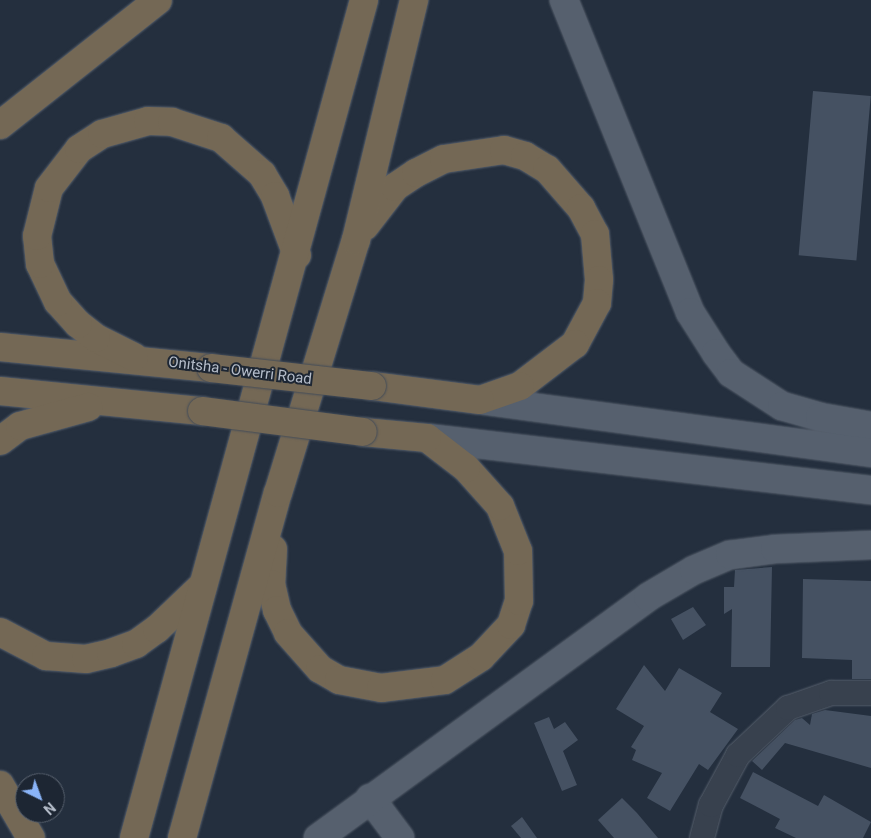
<!DOCTYPE html>
<style>
body{margin:0}
#map{position:relative;width:871px;height:838px;overflow:hidden;background:#242f3e;font-family:Roboto,sans-serif}
div>[style]{position:absolute}
[style*='--x']{left:calc(var(--x)*1px);top:calc(var(--y)*1px);width:calc(var(--w)*1px);rotate:calc(var(--a)*1deg)}
.building>*{inset:0;background:#455162;transform-origin:0 0}
.roads{filter:drop-shadow(0 0 1px #565f6c) drop-shadow(0 0 1px #565f6c)}
.minor>*{height:24px;margin:-12px;padding:0 12px;transform-origin:12px;border-radius:12px;background:#38414e}
.major>*{height:28px;margin:-14px;padding:0 14px;transform-origin:14px;border-radius:14px;background:#56606e}
.highway>*{height:28px;margin:-14px;padding:0 14px;transform-origin:14px;border-radius:14px;background:#746855}
.bridges{filter:drop-shadow(0 0 1px #434c59) drop-shadow(0 0 1px #434c59)}
.highway-bridge>*{height:28px;margin:-14px;padding:0 14px;transform-origin:14px;border-radius:14px;background:#746855}
span{translate:-50% -50%;white-space:nowrap;text-align:center;line-height:1.15;-webkit-text-stroke:4px #1d2633;paint-order:stroke}
.street-label{font-size:15px;color:#b4bcc9}
.north{position:absolute;left:15px;top:773px;width:50px;height:50px;box-sizing:border-box;background:#1d2633;border:1px solid #59626f;border-radius:50%;rotate:138deg;font-size:14px;font-weight:700;line-height:20px;text-align:center;color:#b4bcc9}
.north::after{content:'';display:block;margin:auto;width:18px;height:22px;background:#8ab4f8;clip-path:polygon(50% 0,100% 100%,50% 72%,0 100%)}
</style>
<div id="map">
<div class="building">
<div style="left:813px;top:91px;width:58px;height:165px;rotate:5deg"></div>
<div style="clip-path:polygon(772px 567px,770px 667px,731px 667px,732px 609px,724px 614px,724px 587px,734px 587px,735px 570px)"></div>
<div style="clip-path:polygon(803px 579px,871px 581px,871px 679px,852px 679px,852px 660px,802px 658px)"></div>
<div style="clip-path:polygon(693px 607px,706px 625px,683px 640px,671px 619px)"></div>
<div style="clip-path:polygon(644px 665px,665px 691px,679px 668px,722px 693px,710px 712px,738px 729px,708px 770px,699px 764px,670px 811px,647px 798px,662px 773px,632px 760px,636px 750px,631px 747px,644px 726px,616px 709px)"></div>
<div style="clip-path:polygon(825px 710px,871px 716px,871px 768px,785px 743px,762px 770px,752px 761px,795px 720px,802px 718px,810px 725px,812px 714px)"></div>
<div style="clip-path:polygon(549px 717px,554px 729px,565px 722px,578px 740px,563px 751px,577px 785px,562px 791px,534px 723px)"></div>
<div style="clip-path:polygon(753px 772px,818px 806px,824px 795px,871px 822px,863px 838px,796px 838px,775px 828px,780px 819px,740px 798px)"></div>
<div style="clip-path:polygon(622px 798px,637px 813px,658px 838px,614px 838px,598px 820px)"></div>
<div style="clip-path:polygon(522px 817px,537px 838px,521px 838px,511px 826px)"></div>
</div>
<div class="roads">
<div class="minor">
<div style="--x:702;--y:838;--w:34;--a:-75"></div>
<div style="--x:711;--y:805;--w:57;--a:-61.6"></div>
<div style="--x:738;--y:755;--w:69;--a:-43.2"></div>
<div style="--x:788;--y:708;--w:46;--a:-19.2"></div>
<div style="--x:831;--y:693;--w:40;--a:0"></div>
</div>
<div class="major">
<div style="--x:564;--y:0;--w:336;--a:68"></div>
<div style="--x:690;--y:312;--w:49;--a:57.6"></div>
<div style="--x:716;--y:353;--w:25;--a:53"></div>
<div style="--x:731;--y:373;--w:61;--a:32.9"></div>
<div style="--x:782;--y:406;--w:40;--a:16"></div>
<div style="--x:820;--y:417;--w:52;--a:10"></div>
<div style="--x:480;--y:400;--w:395;--a:7.7"></div>
<div style="--x:427;--y:438;--w:447;--a:6.7"></div>
<div style="--x:370;--y:798;--w:50;--a:53.1"></div>
<div style="--x:318;--y:838;--w:409;--a:-36.1"></div>
<div style="--x:648;--y:597;--w:53;--a:-30.4"></div>
<div style="--x:694;--y:570;--w:39;--a:-23"></div>
<div style="--x:730;--y:555;--w:45;--a:-7.6"></div>
<div style="--x:775;--y:549;--w:96;--a:-2.4"></div>
</div>
<div class="highway">
<div style="--x:0;--y:125;--w:201;--a:-38.3"></div>
<div style="--x:365;--y:226;--w:49;--a:-52.4"></div>
<div style="--x:395;--y:187;--w:25;--a:-34"></div>
<div style="--x:416;--y:173;--w:31;--a:-27"></div>
<div style="--x:444;--y:159;--w:61;--a:-8.5"></div>
<div style="--x:504;--y:150;--w:22;--a:16"></div>
<div style="--x:525;--y:156;--w:26;--a:31"></div>
<div style="--x:547;--y:169;--w:52;--a:48.9"></div>
<div style="--x:581;--y:208;--w:30;--a:62"></div>
<div style="--x:595;--y:234;--w:46;--a:85"></div>
<div style="--x:599;--y:280;--w:23;--a:95"></div>
<div style="--x:597;--y:303;--w:47;--a:118.2"></div>
<div style="--x:575;--y:344;--w:69;--a:142.6"></div>
<div style="--x:520;--y:386;--w:42;--a:160.7"></div>
<div style="--x:480;--y:400;--w:109;--a:-172.6"></div>
<div style="--x:0;--y:347;--w:212;--a:5.7"></div>
<div style="--x:134;--y:357;--w:42;--a:-153.4"></div>
<div style="--x:96;--y:338;--w:23;--a:-142"></div>
<div style="--x:78;--y:324;--w:30;--a:-132"></div>
<div style="--x:58;--y:302;--w:42;--a:-115.3"></div>
<div style="--x:40;--y:264;--w:28;--a:-96"></div>
<div style="--x:37;--y:236;--w:49;--a:-76"></div>
<div style="--x:49;--y:188;--w:49;--a:-52.4"></div>
<div style="--x:79;--y:149;--w:27;--a:-33"></div>
<div style="--x:102;--y:134;--w:48;--a:-15.8"></div>
<div style="--x:148;--y:121;--w:24;--a:2"></div>
<div style="--x:172;--y:122;--w:52;--a:18.1"></div>
<div style="--x:221;--y:138;--w:55;--a:41.3"></div>
<div style="--x:262;--y:174;--w:26;--a:59"></div>
<div style="--x:275;--y:196;--w:63;--a:69.6"></div>
<div style="--x:0;--y:391;--w:203;--a:5.7"></div>
<div style="--x:0;--y:441;--w:25;--a:-37"></div>
<div style="--x:20;--y:426;--w:71;--a:-15.6"></div>
<div style="--x:273;--y:549;--w:35;--a:93"></div>
<div style="--x:271;--y:584;--w:27;--a:77"></div>
<div style="--x:277;--y:610;--w:25;--a:64"></div>
<div style="--x:288;--y:633;--w:48;--a:48.4"></div>
<div style="--x:320;--y:669;--w:22;--a:30"></div>
<div style="--x:339;--y:680;--w:43;--a:10.8"></div>
<div style="--x:381;--y:688;--w:64;--a:-7.1"></div>
<div style="--x:445;--y:680;--w:43;--a:-32.6"></div>
<div style="--x:481;--y:657;--w:44;--a:-46.8"></div>
<div style="--x:511;--y:625;--w:25;--a:-72"></div>
<div style="--x:519;--y:601;--w:50;--a:-91.1"></div>
<div style="--x:518;--y:551;--w:48;--a:-111.8"></div>
<div style="--x:500;--y:506;--w:51;--a:-131.8"></div>
<div style="--x:466;--y:468;--w:49;--a:-142.4"></div>
<div style="--x:427;--y:438;--w:64;--a:-174.6"></div>
<div style="--x:0;--y:632;--w:52;--a:27.6"></div>
<div style="--x:46;--y:656;--w:40;--a:4.3"></div>
<div style="--x:86;--y:659;--w:26;--a:-13"></div>
<div style="--x:111;--y:653;--w:27;--a:-20"></div>
<div style="--x:136;--y:644;--w:26;--a:-36"></div>
<div style="--x:157;--y:629;--w:64;--a:-43.7"></div>
<div style="--x:0;--y:785;--w:61;--a:59.7"></div>
<div style="--x:134;--y:838;--w:869;--a:-74.65"></div>
<div style="--x:182;--y:838;--w:358;--a:-74.5"></div>
<div style="--x:278;--y:493;--w:265;--a:-72.9"></div>
<div style="--x:356;--y:240;--w:247;--a:-76.4"></div>
</div>
</div>
<div class="bridges">
<div class="highway-bridge">
<div style="--x:211;--y:368;--w:162;--a:6.4"></div>
<div style="--x:202;--y:411;--w:162;--a:7.4"></div>
</div>
</div>
<div class="street-label">
<span style="left:240px;top:371px;rotate:7deg">Onitsha - Owerri Road</span>
</div>
<div class="north">N</div>
</div>
